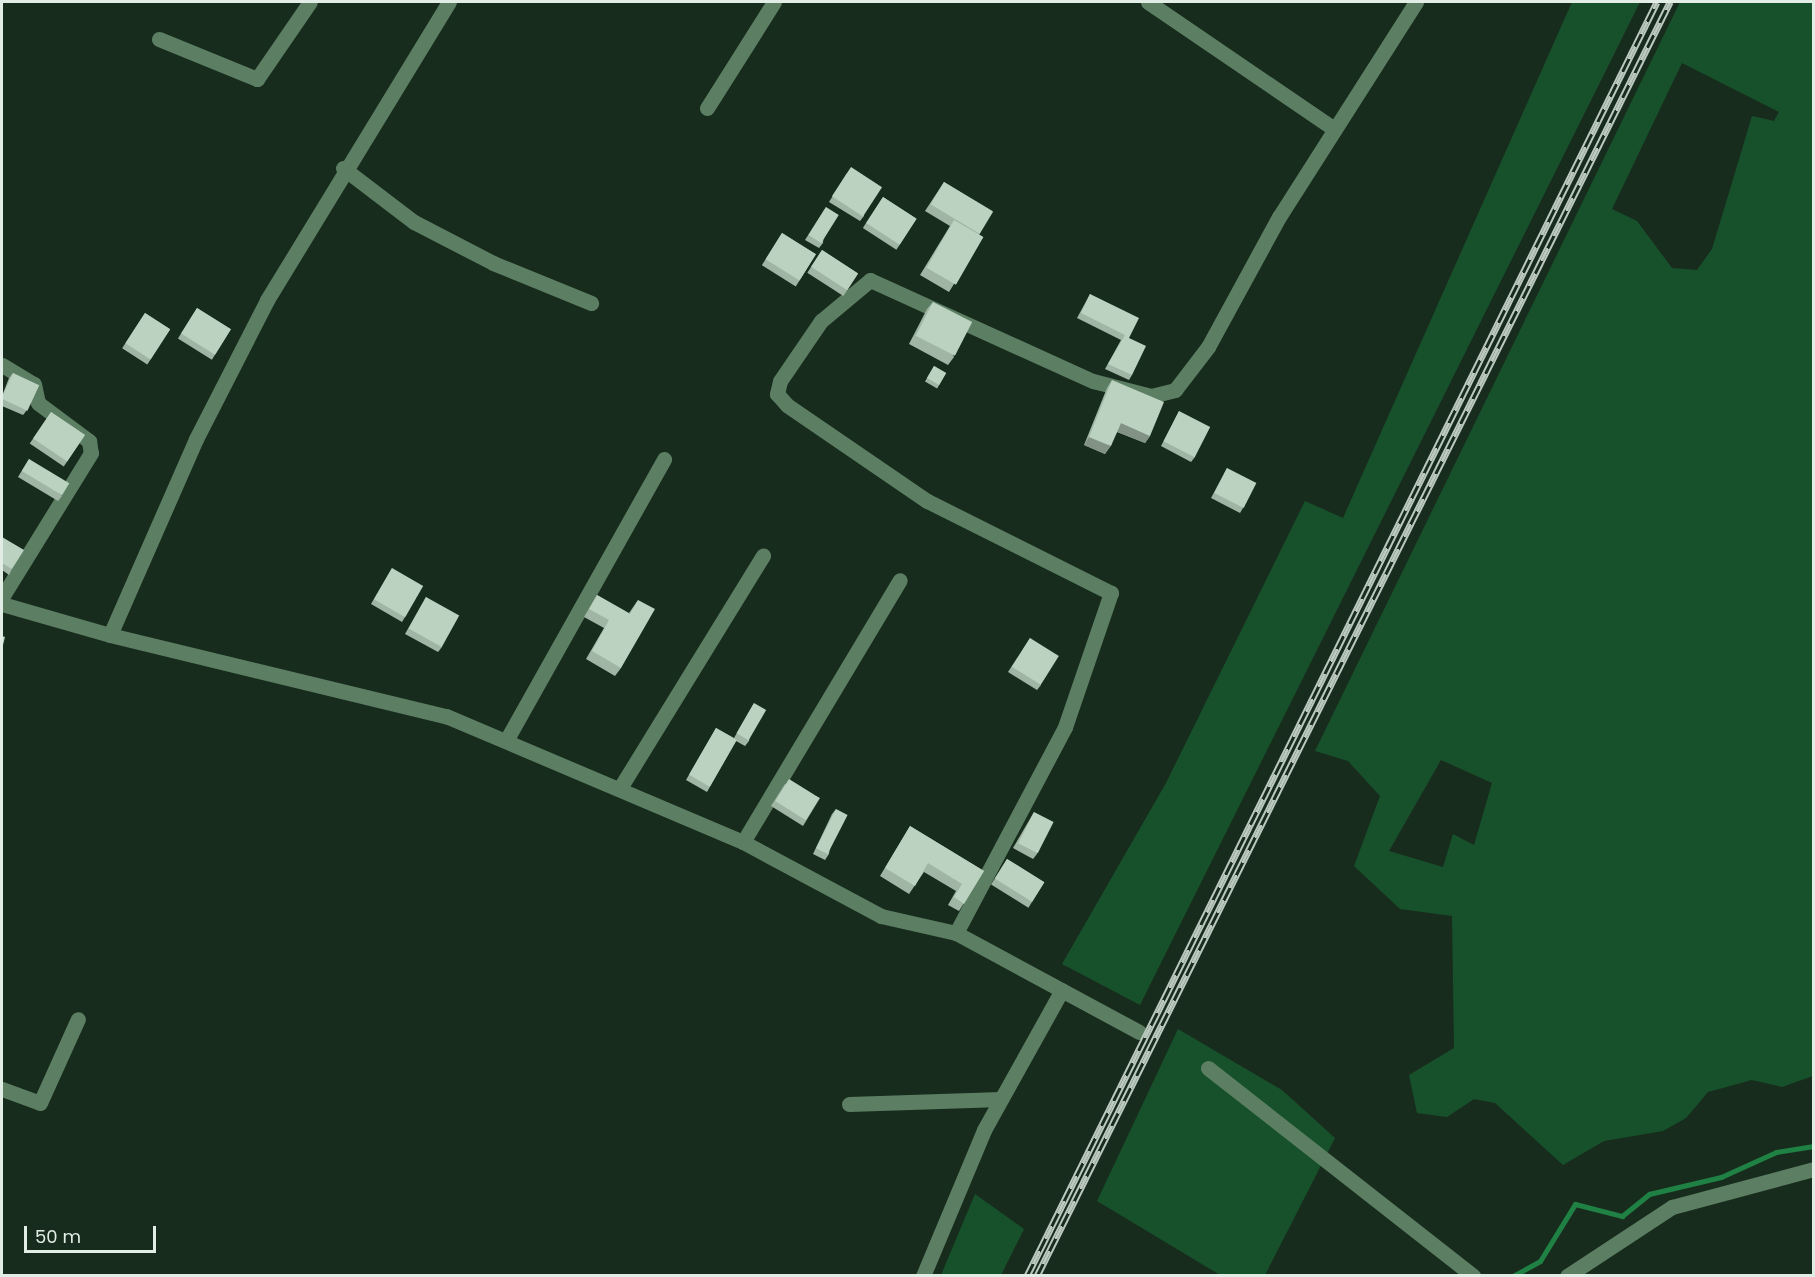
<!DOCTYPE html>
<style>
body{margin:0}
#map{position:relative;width:1815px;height:1277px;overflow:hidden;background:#182c1d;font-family:Poppins,sans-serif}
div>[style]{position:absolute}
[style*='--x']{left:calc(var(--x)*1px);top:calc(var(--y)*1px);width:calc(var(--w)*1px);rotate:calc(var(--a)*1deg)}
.green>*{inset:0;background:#17512b}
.stream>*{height:5px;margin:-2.5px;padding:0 2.5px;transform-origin:2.5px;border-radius:2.5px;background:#208145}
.minor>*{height:15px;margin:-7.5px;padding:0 7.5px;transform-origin:7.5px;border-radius:7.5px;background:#5c7f64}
.rail>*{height:7px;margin-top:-3.5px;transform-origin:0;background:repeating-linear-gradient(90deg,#182c1d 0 14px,#bbc9bf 0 28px);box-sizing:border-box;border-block:2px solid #bbc9bf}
.wall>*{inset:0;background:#a0b5a4;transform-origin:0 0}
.shaded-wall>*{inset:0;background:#829386}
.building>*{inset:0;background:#bad2bf;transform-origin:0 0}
span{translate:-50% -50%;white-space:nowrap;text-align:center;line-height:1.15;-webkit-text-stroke:6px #182c1d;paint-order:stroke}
.frame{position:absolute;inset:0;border:3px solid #e2eee5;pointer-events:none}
.scale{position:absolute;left:24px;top:1226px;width:132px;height:27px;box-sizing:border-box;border:3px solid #e2eee5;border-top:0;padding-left:8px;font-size:18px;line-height:21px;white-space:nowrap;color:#e2eee5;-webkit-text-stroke:4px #182c1d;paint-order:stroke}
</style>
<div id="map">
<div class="green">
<div style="clip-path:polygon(1572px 2px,1640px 2px,1140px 1005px,1062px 964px,1166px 783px,1305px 501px,1343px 518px)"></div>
<div style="clip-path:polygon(evenodd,1680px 2px,1813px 2px,1813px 1076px,1782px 1087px,1752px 1080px,1708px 1092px,1686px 1118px,1663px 1131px,1604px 1141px,1563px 1165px,1495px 1103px,1474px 1099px,1447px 1117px,1417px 1113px,1409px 1075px,1454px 1048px,1452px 916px,1400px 909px,1354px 866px,1380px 796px,1348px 761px,1315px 751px,1680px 2px,1682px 63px,1779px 112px,1774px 121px,1752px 116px,1712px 249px,1697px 270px,1672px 268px,1637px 221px,1612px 209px,1682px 63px,1680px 2px,1441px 760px,1492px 783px,1474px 845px,1453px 834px,1443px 867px,1389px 851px,1441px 760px)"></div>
<div style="clip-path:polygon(1178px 1029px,1282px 1090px,1335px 1138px,1265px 1275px,1220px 1275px,1097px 1201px)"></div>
<div style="clip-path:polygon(975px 1194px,1024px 1229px,1001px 1275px,941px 1275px)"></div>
</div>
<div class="stream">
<div style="--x:1513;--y:1276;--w:31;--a:-29"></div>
<div style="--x:1540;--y:1261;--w:67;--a:-58.4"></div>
<div style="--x:1575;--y:1204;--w:49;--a:14.3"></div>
<div style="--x:1622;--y:1216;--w:35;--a:-39"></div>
<div style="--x:1649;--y:1194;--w:74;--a:-13.3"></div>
<div style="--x:1721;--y:1177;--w:60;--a:-24.4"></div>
<div style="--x:1776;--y:1152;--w:38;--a:-9"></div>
</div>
<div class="minor">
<div style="--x:1148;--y:2;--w:225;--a:34.3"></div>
<div style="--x:159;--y:39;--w:106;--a:22.2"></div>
<div style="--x:257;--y:79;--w:93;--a:-55.5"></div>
<div style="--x:707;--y:108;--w:125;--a:-57.7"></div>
<div style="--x:343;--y:168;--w:89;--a:37.3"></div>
<div style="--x:414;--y:222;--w:89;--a:27.4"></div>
<div style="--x:493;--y:263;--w:106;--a:22.2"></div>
<div style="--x:2;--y:365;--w:37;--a:31"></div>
<div style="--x:34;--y:384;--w:19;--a:78"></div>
<div style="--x:38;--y:403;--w:64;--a:36.7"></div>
<div style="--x:89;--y:441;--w:12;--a:81"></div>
<div style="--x:91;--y:453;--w:169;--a:121.7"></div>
<div style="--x:2;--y:604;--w:112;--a:16"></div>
<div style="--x:110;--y:635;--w:346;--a:13.6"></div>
<div style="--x:446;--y:716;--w:323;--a:23"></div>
<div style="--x:743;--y:842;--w:157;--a:28.2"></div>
<div style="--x:881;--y:916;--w:77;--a:12.8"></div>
<div style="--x:956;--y:933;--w:208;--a:28.4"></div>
<div style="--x:110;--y:635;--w:214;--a:-66.3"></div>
<div style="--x:196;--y:439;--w:156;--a:-62.9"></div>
<div style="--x:267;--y:300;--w:349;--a:-58.6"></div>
<div style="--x:507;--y:739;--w:321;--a:-60.7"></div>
<div style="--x:620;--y:788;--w:273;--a:-58.4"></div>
<div style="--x:743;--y:842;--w:305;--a:-59.1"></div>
<div style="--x:956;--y:933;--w:233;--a:-62.1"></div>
<div style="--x:1065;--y:727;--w:142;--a:-71.1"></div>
<div style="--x:1111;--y:593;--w:206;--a:-153.4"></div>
<div style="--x:927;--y:501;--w:170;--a:-145.6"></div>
<div style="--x:787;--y:405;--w:15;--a:-132"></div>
<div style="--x:777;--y:394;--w:13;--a:-77"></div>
<div style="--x:780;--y:381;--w:73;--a:-55.7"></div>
<div style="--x:821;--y:321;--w:64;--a:-39.9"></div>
<div style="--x:870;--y:280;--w:245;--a:24.4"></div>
<div style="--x:1093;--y:381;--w:60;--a:14.5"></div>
<div style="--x:1151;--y:396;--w:25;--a:-14"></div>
<div style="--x:1175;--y:390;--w:54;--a:-52.5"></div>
<div style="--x:1208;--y:347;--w:148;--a:-61.4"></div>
<div style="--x:1279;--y:217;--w:255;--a:-57.5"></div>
<div style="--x:1208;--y:1068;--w:337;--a:38.1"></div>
<div style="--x:2;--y:1089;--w:40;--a:20.2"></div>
<div style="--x:40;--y:1103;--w:92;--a:-65.7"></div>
<div style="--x:849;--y:1104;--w:152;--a:-1.9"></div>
<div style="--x:923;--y:1276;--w:158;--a:-67.3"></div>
<div style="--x:984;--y:1130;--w:160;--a:-60.9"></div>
<div style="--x:1567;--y:1276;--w:126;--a:-33.3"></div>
<div style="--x:1672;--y:1207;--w:147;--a:-15"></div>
</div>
<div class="rail">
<div style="--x:1027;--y:1276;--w:1421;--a:-63.69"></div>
<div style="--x:1037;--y:1276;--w:1423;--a:-63.58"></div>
</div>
<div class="wall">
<div style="clip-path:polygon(847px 173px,864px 216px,860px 221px,829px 202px)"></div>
<div style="clip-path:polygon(944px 182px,993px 212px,979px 235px,954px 284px,949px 292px,920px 275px,950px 226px,925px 211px)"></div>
<div style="left:883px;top:197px;width:40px;height:37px;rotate:33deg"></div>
<div style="clip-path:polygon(826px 207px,823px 243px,819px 248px,805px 240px)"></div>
<div style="left:782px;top:233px;width:40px;height:38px;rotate:32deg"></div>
<div style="left:822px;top:250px;width:43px;height:27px;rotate:33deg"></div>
<div style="clip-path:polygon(1090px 294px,1129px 338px,1132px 375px,1129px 380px,1105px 369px,1121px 340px,1077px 318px)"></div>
<div style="clip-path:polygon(933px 302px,954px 357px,948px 365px,909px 344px,927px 309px)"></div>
<div style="left:197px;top:308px;width:40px;height:36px;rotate:32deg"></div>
<div style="left:145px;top:313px;width:30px;height:42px;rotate:33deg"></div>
<div style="left:934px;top:366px;width:14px;height:18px;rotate:30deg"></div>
<div style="clip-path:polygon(13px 373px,27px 410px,23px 415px,2px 406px,2px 396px,9px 378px)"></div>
<div style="clip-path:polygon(1112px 380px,1150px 436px,1145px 443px,1117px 432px,1105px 454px,1084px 445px,1107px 388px)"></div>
<div style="clip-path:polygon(1179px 411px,1195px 457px,1191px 462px,1161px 446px,1176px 417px)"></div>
<div style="left:51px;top:412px;width:41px;height:38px;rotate:34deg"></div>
<div style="clip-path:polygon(29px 459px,62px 496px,58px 501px,18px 477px)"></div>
<div style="clip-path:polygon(1227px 468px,1243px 508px,1240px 513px,1211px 498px)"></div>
<div style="clip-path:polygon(2px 537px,12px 569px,9px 575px,2px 570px)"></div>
<div style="clip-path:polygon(392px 568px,405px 617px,402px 622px,371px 604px)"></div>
<div style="clip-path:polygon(597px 595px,629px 613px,638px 600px,621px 668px,615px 676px,586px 659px,604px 628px,584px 617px)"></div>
<div style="clip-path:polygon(426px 597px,442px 647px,438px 652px,405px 634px)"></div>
<div style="clip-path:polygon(1030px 638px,1041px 685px,1037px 690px,1008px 672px)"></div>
<div style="clip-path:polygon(754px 703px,749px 741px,745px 746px,736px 741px,707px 792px,686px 780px,716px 728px,734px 738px)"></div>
<div style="clip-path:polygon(785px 784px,820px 798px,803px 826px,771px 806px)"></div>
<div style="clip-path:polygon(836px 809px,829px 854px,825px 860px,813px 854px,832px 814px)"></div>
<div style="clip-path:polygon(1034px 812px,1037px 854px,1033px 859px,1013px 848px)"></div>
<div style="clip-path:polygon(910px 826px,984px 871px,959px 911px,948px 905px,956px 891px,924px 872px,909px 894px,880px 876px)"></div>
<div style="left:1007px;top:859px;width:44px;height:30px;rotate:32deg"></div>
</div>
<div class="shaded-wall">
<div style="clip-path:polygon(1121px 423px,1150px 436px,1145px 443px,1115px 431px)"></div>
<div style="clip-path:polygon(1089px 437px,1111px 446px,1105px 454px,1084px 445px)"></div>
</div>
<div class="building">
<div style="left:851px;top:167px;width:37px;height:35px;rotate:33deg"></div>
<div style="left:944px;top:182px;width:57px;height:26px;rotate:31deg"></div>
<div style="left:883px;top:197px;width:40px;height:31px;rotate:33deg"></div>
<div style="left:826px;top:207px;width:15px;height:33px;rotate:32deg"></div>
<div style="left:954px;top:220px;width:34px;height:55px;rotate:30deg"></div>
<div style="left:782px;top:233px;width:40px;height:31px;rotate:32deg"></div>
<div style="left:822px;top:250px;width:43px;height:20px;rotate:33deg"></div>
<div style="clip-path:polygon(1090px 294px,1139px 318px,1129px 338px,1146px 346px,1132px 375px,1108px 364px,1125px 335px,1081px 313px)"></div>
<div style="left:933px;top:302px;width:44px;height:38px;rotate:27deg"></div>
<div style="left:197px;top:308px;width:40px;height:30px;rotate:32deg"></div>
<div style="left:145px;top:313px;width:30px;height:36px;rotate:33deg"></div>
<div style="left:934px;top:366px;width:14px;height:14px;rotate:30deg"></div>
<div style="left:13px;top:373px;width:29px;height:28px;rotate:25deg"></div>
<div style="clip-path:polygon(1112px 380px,1164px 402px,1150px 436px,1121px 423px,1111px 446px,1089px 437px)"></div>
<div style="left:1179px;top:411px;width:35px;height:34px;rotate:27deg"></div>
<div style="left:51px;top:412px;width:41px;height:32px;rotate:34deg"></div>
<div style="left:29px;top:459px;width:47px;height:14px;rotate:31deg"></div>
<div style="left:1227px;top:468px;width:33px;height:28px;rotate:27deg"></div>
<div style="clip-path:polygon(2px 537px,24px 550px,12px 569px,2px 563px)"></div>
<div style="left:392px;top:568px;width:36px;height:36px;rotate:30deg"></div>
<div style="clip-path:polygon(597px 595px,630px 614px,638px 600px,655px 609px,621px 668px,592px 651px,609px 620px,589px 609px)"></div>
<div style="left:426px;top:597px;width:38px;height:36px;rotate:29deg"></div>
<div style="clip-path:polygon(2px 636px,5px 637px,2px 649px)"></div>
<div style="left:1030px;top:638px;width:34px;height:34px;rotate:32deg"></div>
<div style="left:754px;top:703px;width:14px;height:35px;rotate:30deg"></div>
<div style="left:716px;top:728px;width:24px;height:54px;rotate:30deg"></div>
<div style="left:789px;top:779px;width:36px;height:26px;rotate:32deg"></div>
<div style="left:836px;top:809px;width:13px;height:44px;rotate:27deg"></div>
<div style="left:1034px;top:812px;width:22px;height:35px;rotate:27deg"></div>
<div style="clip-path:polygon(910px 826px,984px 871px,964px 904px,954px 897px,962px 884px,928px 863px,915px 886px,885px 868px)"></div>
<div style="left:1007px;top:859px;width:44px;height:23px;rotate:32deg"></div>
</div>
<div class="frame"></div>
<div class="scale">50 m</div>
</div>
